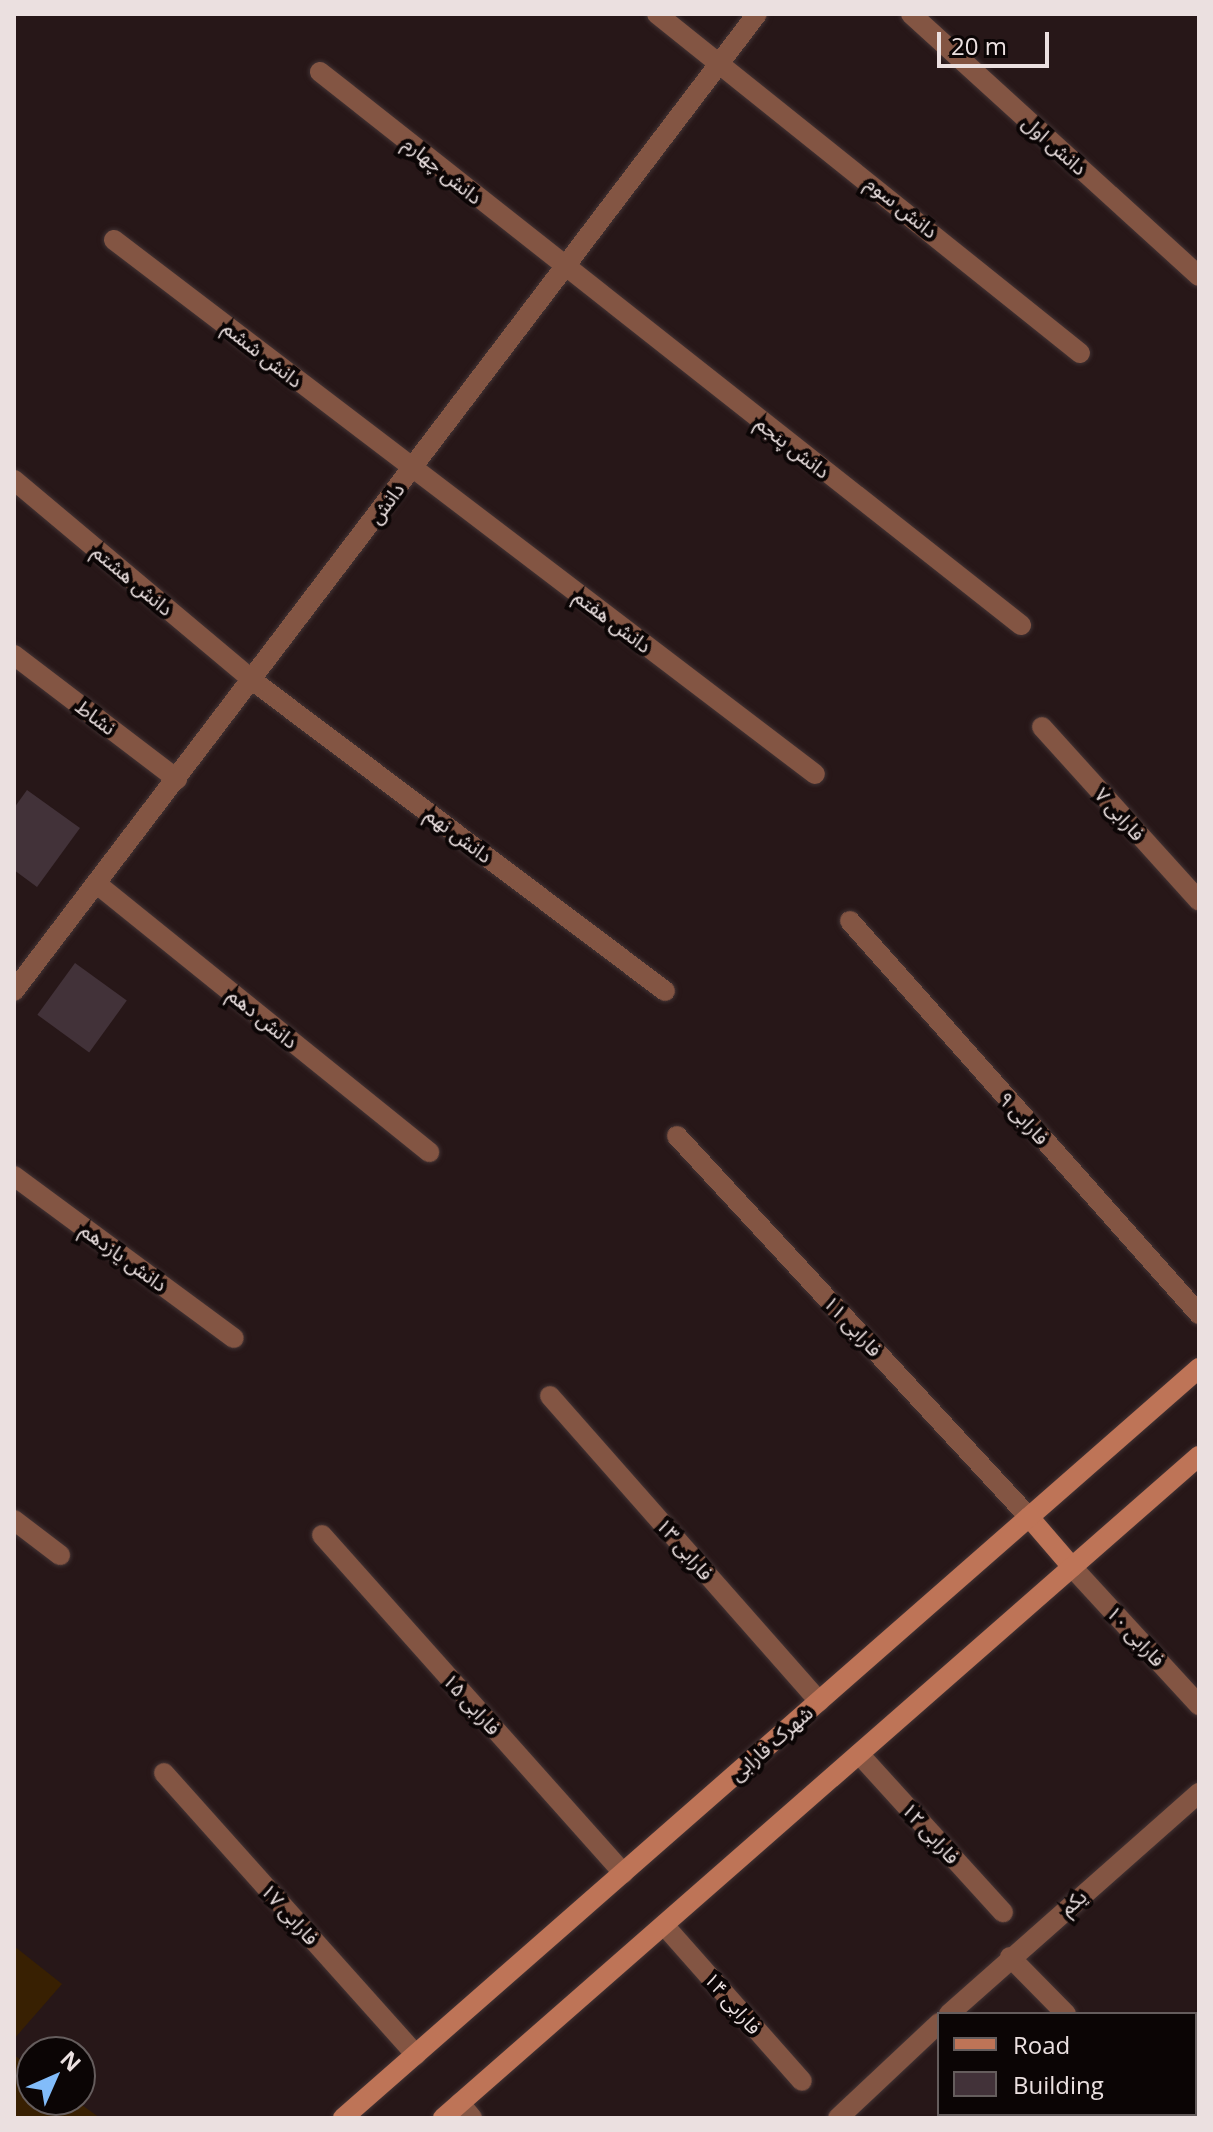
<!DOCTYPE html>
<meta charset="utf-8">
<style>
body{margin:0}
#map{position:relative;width:1213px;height:2132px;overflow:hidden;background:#271718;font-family:"Open Sans","Noto Sans Arabic",sans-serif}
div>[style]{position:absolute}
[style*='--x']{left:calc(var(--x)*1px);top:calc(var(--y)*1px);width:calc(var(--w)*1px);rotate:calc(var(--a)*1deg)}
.green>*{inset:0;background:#382002}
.building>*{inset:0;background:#423239;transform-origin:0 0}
.roads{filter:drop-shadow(0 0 2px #423334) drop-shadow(0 0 2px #423334)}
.street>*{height:20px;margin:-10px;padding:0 10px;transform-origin:10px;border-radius:10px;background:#835543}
.secondary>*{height:20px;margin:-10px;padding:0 10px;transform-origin:10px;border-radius:10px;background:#be7457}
span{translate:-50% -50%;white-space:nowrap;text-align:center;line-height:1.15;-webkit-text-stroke:8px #0b0505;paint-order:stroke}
.street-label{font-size:20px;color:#ebe0e0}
.frame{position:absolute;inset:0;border:16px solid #ebe0e0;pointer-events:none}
.legend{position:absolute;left:937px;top:2012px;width:260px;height:104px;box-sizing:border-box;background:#0b0505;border:2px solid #655d5d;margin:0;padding:10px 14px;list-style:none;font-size:24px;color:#ebe0e0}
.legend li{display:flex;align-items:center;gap:16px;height:40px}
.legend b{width:40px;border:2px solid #655d5d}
.north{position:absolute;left:16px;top:2036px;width:80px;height:80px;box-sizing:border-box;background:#0b0505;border:2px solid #655d5d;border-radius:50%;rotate:45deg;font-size:22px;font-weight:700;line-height:32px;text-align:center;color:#ebe0e0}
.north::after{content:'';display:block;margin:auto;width:28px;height:36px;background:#82bcfa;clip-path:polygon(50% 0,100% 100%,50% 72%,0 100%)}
.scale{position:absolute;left:937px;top:32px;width:112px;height:36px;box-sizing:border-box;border:4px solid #ebe0e0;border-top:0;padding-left:10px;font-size:24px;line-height:28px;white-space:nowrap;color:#ebe0e0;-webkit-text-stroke:6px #0b0505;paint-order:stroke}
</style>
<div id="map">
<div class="green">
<div style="clip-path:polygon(14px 1946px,62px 1984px,14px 2039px)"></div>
<div style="clip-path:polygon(14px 2055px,32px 2068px,32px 2100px,75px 2100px,100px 2118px,14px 2118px)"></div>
</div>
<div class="building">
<div style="clip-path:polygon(27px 790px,80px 828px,37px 887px,14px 870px,14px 808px)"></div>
<div style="left:75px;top:963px;width:64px;height:64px;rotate:36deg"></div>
</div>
<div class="roads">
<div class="street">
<div style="--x:657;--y:14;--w:542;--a:38.71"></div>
<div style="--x:911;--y:14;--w:389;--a:42.3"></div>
<div style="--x:320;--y:72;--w:893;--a:38.27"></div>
<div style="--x:114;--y:240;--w:881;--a:37.3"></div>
<div style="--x:14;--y:480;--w:311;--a:40"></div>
<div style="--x:252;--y:680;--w:517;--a:36.98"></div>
<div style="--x:14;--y:655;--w:205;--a:37.3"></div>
<div style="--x:1042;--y:727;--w:234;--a:47.9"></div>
<div style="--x:97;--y:884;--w:427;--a:38.9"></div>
<div style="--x:850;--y:921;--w:526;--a:48.39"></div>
<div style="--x:14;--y:991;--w:1227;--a:-52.75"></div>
<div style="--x:677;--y:1136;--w:519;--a:47.27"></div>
<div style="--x:14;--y:1176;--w:273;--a:36.4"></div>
<div style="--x:550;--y:1396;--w:407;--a:48.6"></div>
<div style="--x:14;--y:1520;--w:58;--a:37.3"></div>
<div style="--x:322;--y:1535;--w:453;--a:48.3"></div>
<div style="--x:1072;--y:1567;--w:188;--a:47.4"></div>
<div style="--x:859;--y:1754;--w:214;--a:47.7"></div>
<div style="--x:164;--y:1773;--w:378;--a:48.2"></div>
<div style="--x:664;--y:1925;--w:208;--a:48.5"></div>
<div style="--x:1010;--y:1957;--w:80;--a:45.5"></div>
<div style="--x:949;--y:2014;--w:334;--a:-41.5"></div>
<div style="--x:460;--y:2103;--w:19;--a:51"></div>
<div style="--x:1163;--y:2114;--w:6;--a:45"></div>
<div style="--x:838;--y:2118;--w:139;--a:-43.2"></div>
</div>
<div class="secondary">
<div style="--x:1029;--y:1517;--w:66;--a:49.3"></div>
<div style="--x:343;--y:2118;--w:1138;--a:-41.22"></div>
<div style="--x:443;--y:2118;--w:1005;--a:-41.21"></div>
</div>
</div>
<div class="street-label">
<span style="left:1055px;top:145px;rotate:42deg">دانش اول</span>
<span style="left:443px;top:170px;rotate:39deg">دانش چهارم</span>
<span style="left:902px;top:207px;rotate:39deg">دانش سوم</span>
<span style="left:263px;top:354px;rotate:38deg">دانش ششم</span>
<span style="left:793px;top:447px;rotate:38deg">دانش پنجم</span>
<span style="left:386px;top:503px;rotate:-53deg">دانش</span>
<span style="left:133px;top:580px;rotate:40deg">دانش هشتم</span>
<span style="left:613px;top:621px;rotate:37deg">دانش هفتم</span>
<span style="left:96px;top:717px;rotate:37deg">نشاط</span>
<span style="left:1120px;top:814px;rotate:48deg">فارابی ۷</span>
<span style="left:459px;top:835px;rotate:37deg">دانش نهم</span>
<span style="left:263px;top:1018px;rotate:39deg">دانش دهم</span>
<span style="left:1024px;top:1118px;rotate:48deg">فارابی ۹</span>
<span style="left:124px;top:1257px;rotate:36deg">دانش یازدهم</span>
<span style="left:853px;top:1326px;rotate:47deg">فارابی ۱۱</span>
<span style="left:685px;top:1549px;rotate:49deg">فارابی ۱۳</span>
<span style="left:1136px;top:1636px;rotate:47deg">فارابی ۱۰</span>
<span style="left:472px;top:1704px;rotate:48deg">فارابی ۱۵</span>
<span style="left:771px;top:1743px;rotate:-41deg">شهرک فارابی</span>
<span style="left:931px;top:1833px;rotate:48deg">فارابی ۱۲</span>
<span style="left:1073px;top:1902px;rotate:-41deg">یکم</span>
<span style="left:290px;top:1914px;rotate:48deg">فارابی ۱۷</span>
<span style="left:733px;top:2003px;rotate:49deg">فارابی ۱۴</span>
</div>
<div class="frame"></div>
<ul class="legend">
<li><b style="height:10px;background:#be7457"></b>Road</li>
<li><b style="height:22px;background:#423239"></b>Building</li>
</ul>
<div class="north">N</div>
<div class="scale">20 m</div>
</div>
